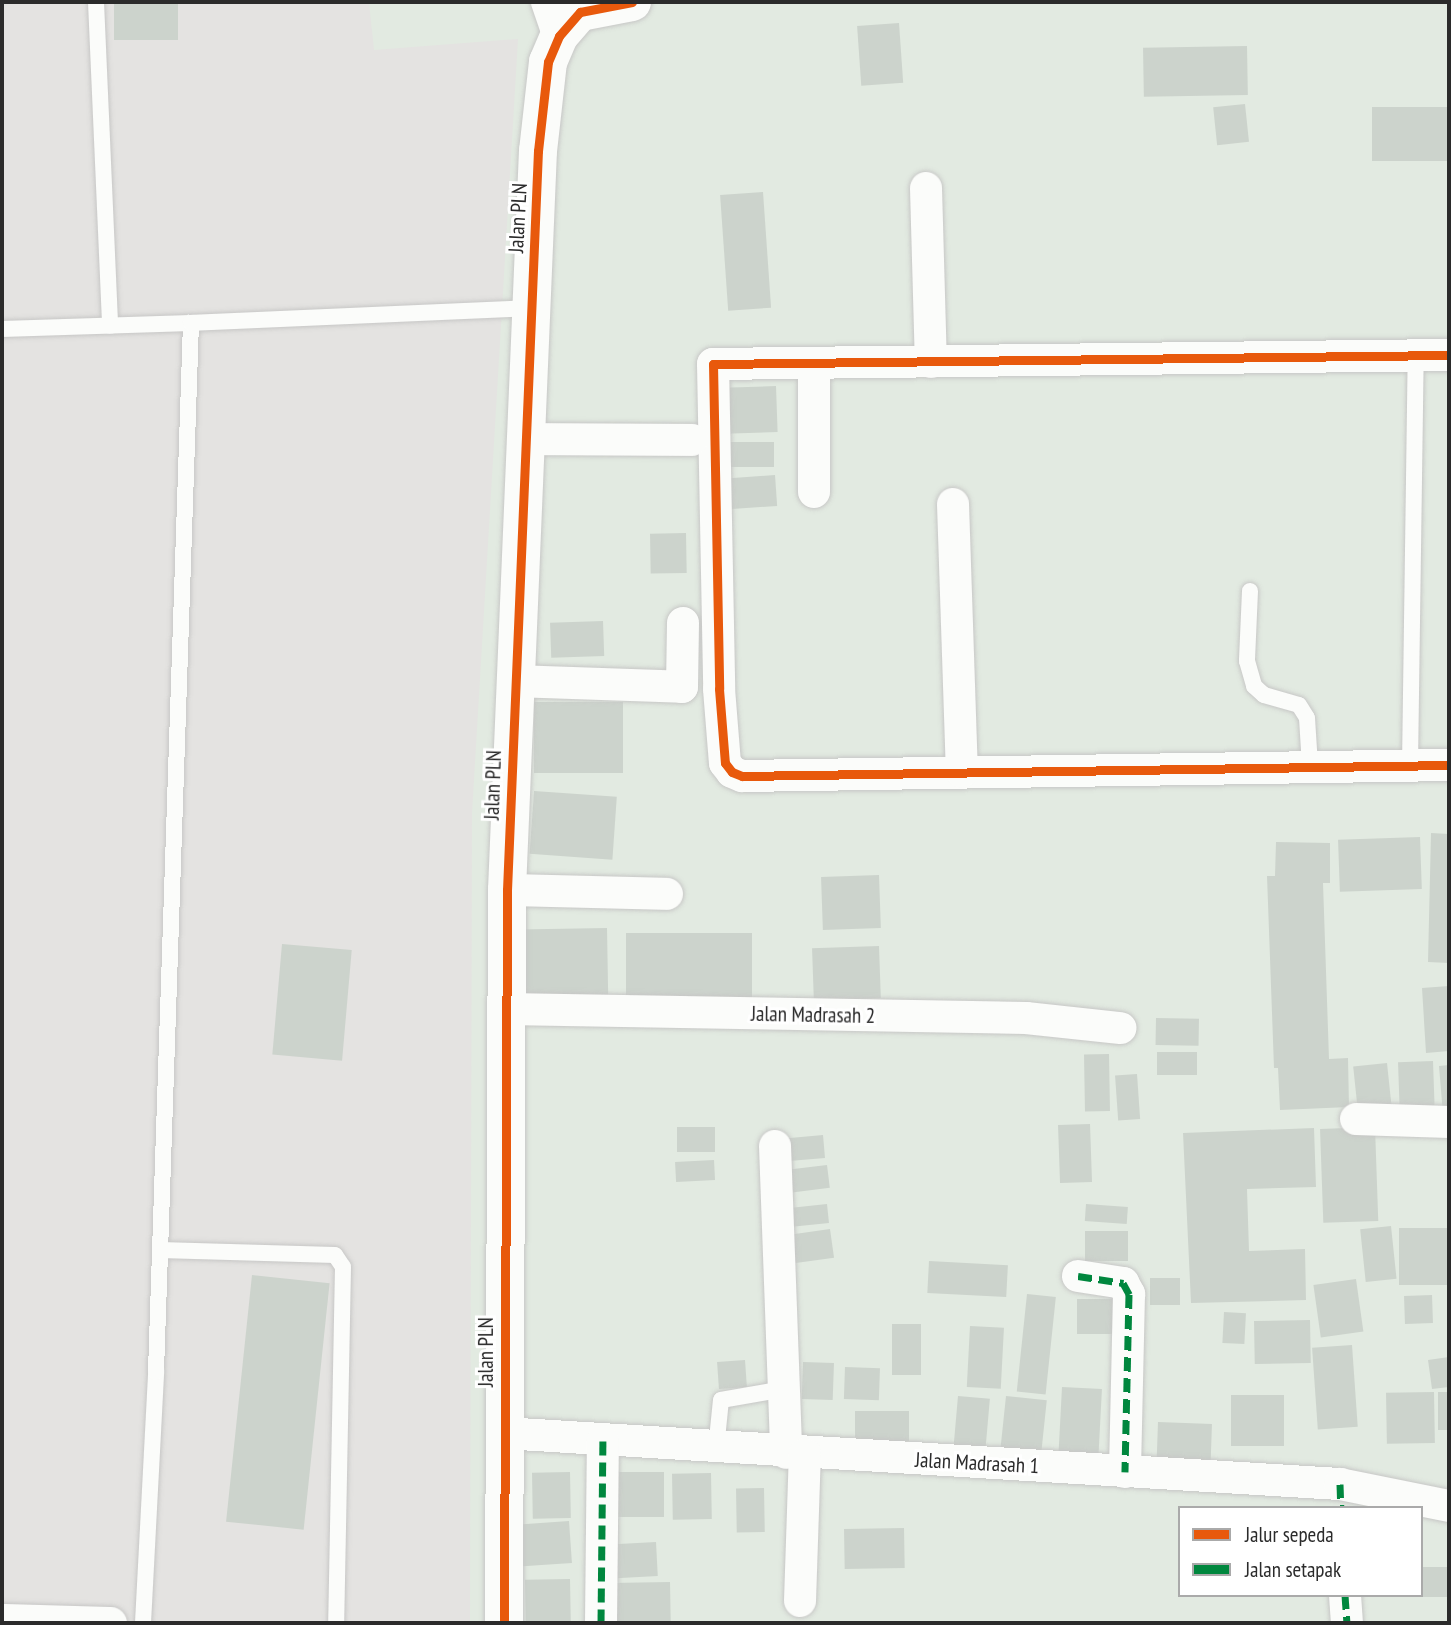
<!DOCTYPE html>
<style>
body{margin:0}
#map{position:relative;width:1451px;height:1625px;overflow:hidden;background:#e2eae1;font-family:"PT Sans Narrow",sans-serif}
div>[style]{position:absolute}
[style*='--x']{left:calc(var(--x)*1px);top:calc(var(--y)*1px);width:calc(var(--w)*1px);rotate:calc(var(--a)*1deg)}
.industrial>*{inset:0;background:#e4e3e1}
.building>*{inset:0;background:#ccd3cc;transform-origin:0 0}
.roads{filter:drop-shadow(0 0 2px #c7c7c6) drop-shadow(0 0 2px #c7c7c6)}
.lane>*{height:16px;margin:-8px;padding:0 8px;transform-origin:8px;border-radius:8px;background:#fbfcfa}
.street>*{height:32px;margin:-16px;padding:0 16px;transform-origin:16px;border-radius:16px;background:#fbfcfa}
.secondary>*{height:38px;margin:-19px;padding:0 19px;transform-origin:19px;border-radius:19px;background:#fbfcfa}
.quiet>*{height:7px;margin-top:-3.5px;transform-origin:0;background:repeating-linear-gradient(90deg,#00873e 0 14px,transparent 0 21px)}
.cycleway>*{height:9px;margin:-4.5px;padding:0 4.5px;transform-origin:4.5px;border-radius:4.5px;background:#e8590c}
span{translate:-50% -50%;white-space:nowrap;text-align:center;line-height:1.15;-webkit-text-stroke:6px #fff;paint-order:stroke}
.street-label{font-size:21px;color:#2b2b2b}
.frame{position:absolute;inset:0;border:4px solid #2b2b2b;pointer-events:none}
.legend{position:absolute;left:1178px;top:1506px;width:245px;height:91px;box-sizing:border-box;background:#fff;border:2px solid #aaa;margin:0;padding:9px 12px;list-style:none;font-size:21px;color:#2b2b2b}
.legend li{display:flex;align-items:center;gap:14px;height:35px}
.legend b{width:35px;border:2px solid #aaa}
</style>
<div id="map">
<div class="industrial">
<div style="clip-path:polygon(2px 2px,369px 2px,374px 50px,518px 39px,472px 813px,470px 1623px,2px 1623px)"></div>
</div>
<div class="building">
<div style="left:114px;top:2px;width:64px;height:38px"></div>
<div style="left:899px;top:23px;width:60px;height:42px;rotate:86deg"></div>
<div style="left:1247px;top:46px;width:49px;height:104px;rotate:89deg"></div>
<div style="left:1245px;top:104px;width:38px;height:32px;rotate:84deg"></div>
<div style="left:1449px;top:107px;width:54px;height:77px;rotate:90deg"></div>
<div style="left:763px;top:192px;width:116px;height:43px;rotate:86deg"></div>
<div style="left:776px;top:386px;width:46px;height:53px;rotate:88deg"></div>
<div style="left:774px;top:442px;width:25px;height:53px;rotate:90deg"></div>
<div style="left:775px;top:475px;width:31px;height:56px;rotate:86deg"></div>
<div style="left:686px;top:533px;width:40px;height:36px;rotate:89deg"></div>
<div style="left:603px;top:621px;width:35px;height:53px;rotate:88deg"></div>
<div style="left:534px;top:702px;width:89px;height:71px"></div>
<div style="left:534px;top:791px;width:83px;height:63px;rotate:4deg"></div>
<div style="clip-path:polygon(1431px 833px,1449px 834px,1449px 963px,1428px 962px)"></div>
<div style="left:1420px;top:837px;width:52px;height:82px;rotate:88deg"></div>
<div style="clip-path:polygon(1276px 842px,1330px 843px,1330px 883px,1323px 883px,1329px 1059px,1348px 1058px,1349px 1107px,1280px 1110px,1278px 1068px,1274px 1068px,1267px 876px,1275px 876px)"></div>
<div style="left:879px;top:875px;width:53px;height:58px;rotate:88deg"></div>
<div style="left:607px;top:928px;width:70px;height:88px;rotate:89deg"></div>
<div style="left:626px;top:933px;width:126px;height:73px"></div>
<div style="left:282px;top:944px;width:70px;height:111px;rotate:5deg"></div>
<div style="left:879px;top:946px;width:52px;height:67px;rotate:88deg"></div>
<div style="clip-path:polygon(1449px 986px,1449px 1051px,1426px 1053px,1422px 988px)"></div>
<div style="left:1156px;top:1018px;width:43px;height:27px;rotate:1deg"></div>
<div style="left:1157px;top:1052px;width:40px;height:23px"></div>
<div style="left:1109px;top:1054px;width:57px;height:25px;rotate:89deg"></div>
<div style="left:1433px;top:1061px;width:49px;height:35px;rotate:88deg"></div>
<div style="left:1387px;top:1063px;width:45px;height:34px;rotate:84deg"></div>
<div style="clip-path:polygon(1449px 1065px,1449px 1113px,1443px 1114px,1439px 1066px)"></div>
<div style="left:1137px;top:1074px;width:45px;height:22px;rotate:86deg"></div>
<div style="left:1090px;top:1124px;width:58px;height:32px;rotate:88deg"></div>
<div style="left:677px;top:1127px;width:38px;height:25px"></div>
<div style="left:1375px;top:1127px;width:94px;height:55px;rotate:88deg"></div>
<div style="clip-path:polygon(1314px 1128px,1316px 1187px,1247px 1189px,1249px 1251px,1305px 1249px,1306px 1300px,1191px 1303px,1183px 1133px)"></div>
<div style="left:823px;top:1135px;width:23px;height:36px;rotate:85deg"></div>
<div style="left:714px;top:1160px;width:20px;height:39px;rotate:87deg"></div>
<div style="left:827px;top:1165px;width:23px;height:40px;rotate:83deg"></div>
<div style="left:827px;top:1204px;width:19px;height:47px;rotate:84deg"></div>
<div style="left:1086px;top:1204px;width:42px;height:17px;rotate:4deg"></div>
<div style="left:1391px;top:1226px;width:53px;height:31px;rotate:84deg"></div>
<div style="left:1449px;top:1228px;width:57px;height:50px;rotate:90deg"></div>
<div style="left:830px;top:1229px;width:29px;height:46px;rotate:82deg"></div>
<div style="left:1085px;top:1231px;width:43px;height:30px"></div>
<div style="left:929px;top:1261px;width:79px;height:32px;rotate:3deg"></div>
<div style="left:252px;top:1275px;width:78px;height:248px;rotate:6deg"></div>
<div style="left:1150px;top:1278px;width:30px;height:27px"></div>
<div style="left:1356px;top:1279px;width:53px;height:43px;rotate:82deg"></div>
<div style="left:1027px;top:1294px;width:29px;height:98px;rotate:6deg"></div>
<div style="left:1432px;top:1295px;width:28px;height:28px;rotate:88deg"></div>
<div style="left:1077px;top:1299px;width:48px;height:35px"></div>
<div style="left:1224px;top:1312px;width:22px;height:31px;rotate:3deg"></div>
<div style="left:1310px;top:1320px;width:43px;height:56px;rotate:89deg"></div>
<div style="left:892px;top:1324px;width:29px;height:51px"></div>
<div style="left:970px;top:1326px;width:34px;height:61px;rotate:3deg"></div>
<div style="left:1352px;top:1345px;width:82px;height:40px;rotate:86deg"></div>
<div style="clip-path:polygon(1449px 1357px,1449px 1387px,1432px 1389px,1428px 1360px)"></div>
<div style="left:745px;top:1360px;width:27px;height:28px;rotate:86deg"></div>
<div style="left:803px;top:1362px;width:31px;height:37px;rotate:2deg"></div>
<div style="left:845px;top:1367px;width:35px;height:32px;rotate:2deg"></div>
<div style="left:1062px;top:1387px;width:40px;height:76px;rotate:3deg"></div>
<div style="left:1434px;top:1392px;width:51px;height:48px;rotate:89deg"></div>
<div style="left:1438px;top:1392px;width:11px;height:38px"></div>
<div style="left:1284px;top:1395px;width:51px;height:53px;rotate:90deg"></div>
<div style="left:958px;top:1396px;width:32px;height:50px;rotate:5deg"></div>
<div style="left:1006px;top:1396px;width:41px;height:62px;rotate:6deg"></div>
<div style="left:909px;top:1411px;width:30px;height:54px;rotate:90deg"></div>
<div style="left:1158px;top:1422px;width:54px;height:41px;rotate:2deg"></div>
<div style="left:570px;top:1472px;width:46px;height:38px;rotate:89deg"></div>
<div style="left:664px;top:1472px;width:45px;height:57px;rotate:90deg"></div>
<div style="left:711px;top:1473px;width:46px;height:39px;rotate:89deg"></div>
<div style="left:764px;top:1488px;width:44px;height:28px;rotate:89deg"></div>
<div style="left:569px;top:1521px;width:42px;height:57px;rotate:86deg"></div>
<div style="left:904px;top:1528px;width:40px;height:60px;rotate:89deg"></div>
<div style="left:656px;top:1542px;width:34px;height:42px;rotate:87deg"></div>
<div style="left:1421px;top:1567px;width:28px;height:30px"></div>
<div style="left:570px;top:1579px;width:44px;height:45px;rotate:89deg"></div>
<div style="left:670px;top:1582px;width:41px;height:60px;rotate:89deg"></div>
</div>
<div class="roads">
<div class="lane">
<div style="--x:96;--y:2;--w:324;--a:87.5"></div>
<div style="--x:2;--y:329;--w:189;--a:-1.8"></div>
<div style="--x:1250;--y:591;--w:70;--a:92.5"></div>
<div style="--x:1247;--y:661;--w:26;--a:74"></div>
<div style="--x:1254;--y:686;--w:13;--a:42"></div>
<div style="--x:1264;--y:695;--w:36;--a:16"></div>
<div style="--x:1299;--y:705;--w:15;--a:58"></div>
<div style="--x:1307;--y:718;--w:48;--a:86.4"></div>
<div style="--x:1410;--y:765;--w:409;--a:-89.2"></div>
<div style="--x:160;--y:1250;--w:175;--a:1.6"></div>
<div style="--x:335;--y:1255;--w:14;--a:56"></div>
<div style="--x:343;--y:1267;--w:356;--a:91.1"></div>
<div style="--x:716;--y:1449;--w:49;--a:-84.2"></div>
<div style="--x:721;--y:1400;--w:64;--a:-9.9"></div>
<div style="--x:143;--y:1623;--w:251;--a:-87"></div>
<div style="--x:156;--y:1372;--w:1050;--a:-88.09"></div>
<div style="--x:191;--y:323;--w:340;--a:-2.5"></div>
</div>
<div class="street">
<div style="--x:547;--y:2;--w:36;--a:71"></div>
<div style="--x:926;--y:188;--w:174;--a:88.4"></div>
<div style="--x:1449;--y:355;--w:736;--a:179.3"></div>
<div style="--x:713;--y:364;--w:325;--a:88.9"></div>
<div style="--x:719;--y:689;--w:74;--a:85.4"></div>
<div style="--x:725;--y:763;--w:11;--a:52"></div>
<div style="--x:732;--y:772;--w:11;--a:22"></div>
<div style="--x:742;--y:776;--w:707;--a:-0.89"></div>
<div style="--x:814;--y:363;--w:129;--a:90"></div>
<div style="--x:526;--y:439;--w:166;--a:0.3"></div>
<div style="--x:953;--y:504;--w:268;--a:88.1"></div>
<div style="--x:514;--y:681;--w:168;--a:2"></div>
<div style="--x:682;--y:687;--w:64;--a:-89.1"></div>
<div style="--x:507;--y:890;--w:160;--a:1.4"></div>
<div style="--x:506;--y:1009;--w:520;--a:0.99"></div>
<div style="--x:1026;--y:1018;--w:95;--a:6.1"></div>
<div style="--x:1356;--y:1119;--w:93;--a:1.8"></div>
<div style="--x:775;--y:1146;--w:307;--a:87.9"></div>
<div style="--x:1078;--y:1276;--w:46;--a:8.8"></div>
<div style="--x:1123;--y:1283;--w:13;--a:61"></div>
<div style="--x:1129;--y:1294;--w:178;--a:91.3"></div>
<div style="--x:503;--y:1433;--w:839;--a:3.49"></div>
<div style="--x:1340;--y:1484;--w:111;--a:11.4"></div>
<div style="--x:1345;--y:1595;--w:28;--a:86"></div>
<div style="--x:800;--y:1601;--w:147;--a:-88.1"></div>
<div style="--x:2;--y:1620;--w:109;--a:1.6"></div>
<div style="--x:601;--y:1623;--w:182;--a:-89.4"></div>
</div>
<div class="secondary">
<div style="--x:504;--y:1623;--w:733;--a:-89.77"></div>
<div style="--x:507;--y:890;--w:740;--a:-87.6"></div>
<div style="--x:538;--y:151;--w:90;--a:-83.6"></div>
<div style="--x:548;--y:62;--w:28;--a:-67"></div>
<div style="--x:559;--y:36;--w:32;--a:-49"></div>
<div style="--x:580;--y:12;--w:53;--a:-10.9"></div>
</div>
</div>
<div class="quiet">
<div style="--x:1078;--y:1276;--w:46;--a:8.8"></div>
<div style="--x:1123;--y:1283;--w:13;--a:61"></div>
<div style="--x:1129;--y:1294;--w:178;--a:91.3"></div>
<div style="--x:1340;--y:1484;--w:24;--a:88"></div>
<div style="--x:1345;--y:1595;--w:28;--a:86"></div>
<div style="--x:601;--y:1623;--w:182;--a:-89.4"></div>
</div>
<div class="cycleway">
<div style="--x:1449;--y:355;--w:736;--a:179.3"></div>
<div style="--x:713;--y:364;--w:325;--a:88.9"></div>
<div style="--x:719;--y:689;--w:74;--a:85.4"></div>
<div style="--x:725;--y:763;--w:11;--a:52"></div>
<div style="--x:732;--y:772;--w:11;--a:22"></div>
<div style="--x:742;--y:776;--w:707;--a:-0.89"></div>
<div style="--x:504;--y:1623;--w:733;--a:-89.77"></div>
<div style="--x:507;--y:890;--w:740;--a:-87.6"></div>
<div style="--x:538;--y:151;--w:90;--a:-83.6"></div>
<div style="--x:548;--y:62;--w:28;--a:-67"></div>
<div style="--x:559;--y:36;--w:32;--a:-49"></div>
<div style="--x:580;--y:12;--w:53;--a:-10.9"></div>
</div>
<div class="street-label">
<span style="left:518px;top:218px;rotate:-87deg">Jalan PLN</span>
<span style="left:493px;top:785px;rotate:-88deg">Jalan PLN</span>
<span style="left:813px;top:1015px;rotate:1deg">Jalan Madrasah 2</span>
<span style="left:486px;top:1352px;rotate:-90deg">Jalan PLN</span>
<span style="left:977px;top:1463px;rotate:3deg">Jalan Madrasah 1</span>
</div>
<div class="frame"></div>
<ul class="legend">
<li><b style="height:9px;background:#e8590c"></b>Jalur sepeda</li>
<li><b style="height:9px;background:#00873e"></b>Jalan setapak</li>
</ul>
</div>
